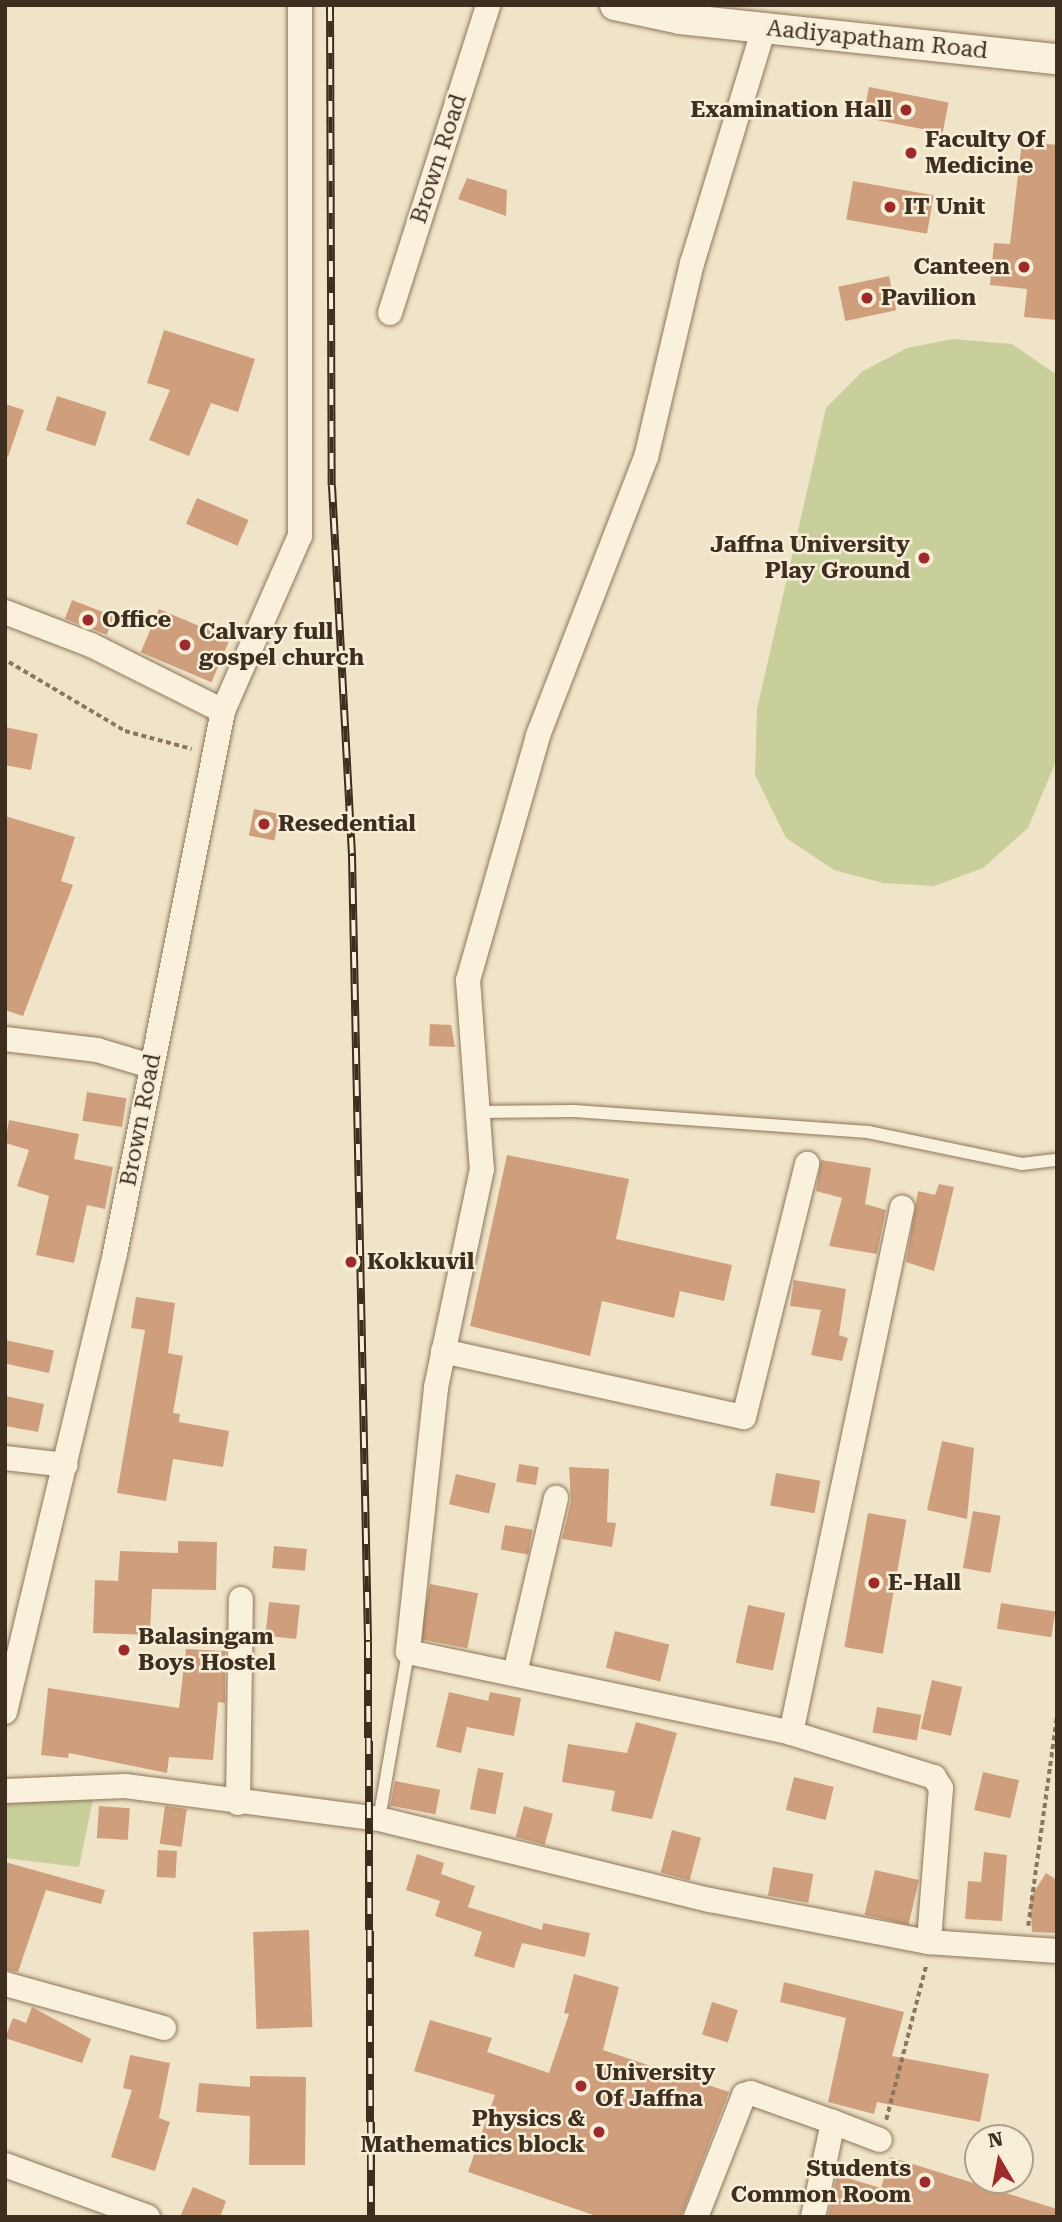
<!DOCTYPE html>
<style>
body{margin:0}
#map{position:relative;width:1062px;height:2222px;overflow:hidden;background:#f0e4c8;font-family:"Roboto Serif",serif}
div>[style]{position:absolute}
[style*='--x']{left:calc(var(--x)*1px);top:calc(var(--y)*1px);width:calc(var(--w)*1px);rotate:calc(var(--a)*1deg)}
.green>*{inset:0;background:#c9cf9b}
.building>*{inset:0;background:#cf9f7d;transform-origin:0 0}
.path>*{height:3.5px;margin-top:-1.75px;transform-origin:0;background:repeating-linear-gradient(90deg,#8d765c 0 5px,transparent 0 8.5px)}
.roads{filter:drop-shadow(0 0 2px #8d765c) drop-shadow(0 0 2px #8d765c)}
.service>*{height:12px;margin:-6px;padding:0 6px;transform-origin:6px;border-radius:6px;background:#faf1dc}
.minor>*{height:24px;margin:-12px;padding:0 12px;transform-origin:12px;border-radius:12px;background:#faf1dc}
.tertiary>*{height:30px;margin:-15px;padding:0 15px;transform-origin:15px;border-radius:15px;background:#faf1dc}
.rail>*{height:8px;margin-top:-4px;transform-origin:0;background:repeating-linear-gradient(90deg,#f7eed8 0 16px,#3d2e20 0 32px);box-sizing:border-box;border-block:2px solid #3d2e20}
.dots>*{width:19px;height:19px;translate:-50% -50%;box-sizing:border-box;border:4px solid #f7eed8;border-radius:50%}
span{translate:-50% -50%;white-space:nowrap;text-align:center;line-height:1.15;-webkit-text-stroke:5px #f7eed8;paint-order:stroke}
.street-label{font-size:23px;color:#3d2e20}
.poi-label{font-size:23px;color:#3d2e20;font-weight:700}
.right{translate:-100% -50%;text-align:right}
.left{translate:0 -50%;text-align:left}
.frame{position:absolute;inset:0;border:7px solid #3d2e20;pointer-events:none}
.north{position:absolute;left:964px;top:2124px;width:70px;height:70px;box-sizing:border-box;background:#f7eed8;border:2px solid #ada18e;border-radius:50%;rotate:350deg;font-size:19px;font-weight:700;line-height:28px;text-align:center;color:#3d2e20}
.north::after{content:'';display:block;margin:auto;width:24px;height:32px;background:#9e2a2b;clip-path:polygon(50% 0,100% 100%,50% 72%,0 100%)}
</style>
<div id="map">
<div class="green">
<div style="clip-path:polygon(953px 339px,1012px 344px,1057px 375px,1057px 759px,1028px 828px,983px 868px,934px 886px,883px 883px,834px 870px,786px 838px,755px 775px,757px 709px,826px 408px,863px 371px,907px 348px)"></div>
<div style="clip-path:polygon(96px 1785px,79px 1867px,5px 1858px,5px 1791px)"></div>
</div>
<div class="building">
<div style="left:869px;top:87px;width:81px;height:31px;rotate:11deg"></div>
<div style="clip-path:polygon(1022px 141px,1057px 145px,1057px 320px,1024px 317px,1027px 289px,990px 285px,994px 243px,1010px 244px)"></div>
<div style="clip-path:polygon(467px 178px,507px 190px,506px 216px,458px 199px)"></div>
<div style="left:853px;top:181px;width:82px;height:39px;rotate:10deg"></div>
<div style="left:889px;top:276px;width:35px;height:52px;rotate:78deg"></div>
<div style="clip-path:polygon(164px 330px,255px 359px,238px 412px,211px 403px,189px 456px,149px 440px,170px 390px,147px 383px)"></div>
<div style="left:57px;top:396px;width:52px;height:36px;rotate:18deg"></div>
<div style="clip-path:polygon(5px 404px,24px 410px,8px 457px,5px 456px)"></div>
<div style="left:197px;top:498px;width:56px;height:28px;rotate:23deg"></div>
<div style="left:72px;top:600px;width:45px;height:20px;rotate:21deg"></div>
<div style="left:159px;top:609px;width:77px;height:47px;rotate:23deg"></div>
<div style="clip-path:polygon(5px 727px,38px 734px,31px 770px,5px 765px)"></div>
<div style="left:254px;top:809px;width:26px;height:27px;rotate:11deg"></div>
<div style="clip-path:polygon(5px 816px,75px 837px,61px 881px,73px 885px,23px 1016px,5px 1010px)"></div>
<div style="clip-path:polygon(430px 1024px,451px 1025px,455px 1047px,429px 1046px)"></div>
<div style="left:87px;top:1092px;width:40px;height:29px;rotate:9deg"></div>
<div style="clip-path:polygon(9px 1120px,79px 1134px,74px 1159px,113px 1167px,105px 1209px,87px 1205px,74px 1263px,36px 1255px,49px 1196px,17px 1186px,29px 1150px,5px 1143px)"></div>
<div style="clip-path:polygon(507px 1155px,629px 1179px,616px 1239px,732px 1265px,724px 1301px,680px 1291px,674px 1318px,602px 1301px,590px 1356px,470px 1326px)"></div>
<div style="clip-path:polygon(821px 1160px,871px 1168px,865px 1204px,886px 1210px,877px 1254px,829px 1246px,842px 1198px,816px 1191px)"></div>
<div style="clip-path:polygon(939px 1184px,954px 1187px,934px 1271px,906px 1262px,918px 1191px,935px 1195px)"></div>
<div style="clip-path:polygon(794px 1280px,846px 1289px,839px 1335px,848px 1338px,842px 1361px,811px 1355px,821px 1310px,790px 1306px)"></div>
<div style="clip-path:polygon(136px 1297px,175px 1303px,168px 1353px,183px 1356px,173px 1413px,180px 1414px,179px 1422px,229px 1431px,223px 1467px,173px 1459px,166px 1501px,117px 1493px,145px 1330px,131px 1328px)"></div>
<div style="left:5px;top:1340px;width:50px;height:23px;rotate:12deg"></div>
<div style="clip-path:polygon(5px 1396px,44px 1404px,38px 1432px,5px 1426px)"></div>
<div style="clip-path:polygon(942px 1441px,974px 1448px,967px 1519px,927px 1510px)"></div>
<div style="left:519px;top:1464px;width:20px;height:18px;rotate:9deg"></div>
<div style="clip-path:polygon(569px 1467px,609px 1469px,607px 1522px,616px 1523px,612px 1547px,562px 1539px,571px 1501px)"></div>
<div style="left:776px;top:1473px;width:45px;height:33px;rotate:10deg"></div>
<div style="left:456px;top:1474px;width:41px;height:31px;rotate:13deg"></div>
<div style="left:973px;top:1511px;width:28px;height:58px;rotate:10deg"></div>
<div style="left:868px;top:1513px;width:39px;height:136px;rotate:10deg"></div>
<div style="left:505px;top:1525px;width:28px;height:25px;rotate:10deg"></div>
<div style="clip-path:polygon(178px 1541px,217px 1542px,216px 1590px,152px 1589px,150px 1635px,93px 1633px,95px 1580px,118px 1581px,120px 1551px,178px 1553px)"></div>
<div style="left:274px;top:1546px;width:33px;height:22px;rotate:5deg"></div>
<div style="left:430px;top:1584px;width:49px;height:56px;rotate:11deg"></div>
<div style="left:269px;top:1602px;width:31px;height:34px;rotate:6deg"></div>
<div style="left:1001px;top:1603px;width:55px;height:26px;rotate:9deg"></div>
<div style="left:748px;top:1605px;width:38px;height:59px;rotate:12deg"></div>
<div style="left:615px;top:1631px;width:56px;height:38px;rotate:14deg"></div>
<div style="clip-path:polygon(186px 1649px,225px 1651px,225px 1703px,218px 1702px,213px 1760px,169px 1757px,167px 1773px,69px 1753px,68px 1758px,41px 1755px,48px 1688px,179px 1708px)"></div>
<div style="left:932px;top:1680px;width:31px;height:50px;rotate:13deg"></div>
<div style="clip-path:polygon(449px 1692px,488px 1701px,490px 1692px,521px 1698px,514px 1736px,467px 1727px,461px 1753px,436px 1747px)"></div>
<div style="left:877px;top:1707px;width:45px;height:26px;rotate:10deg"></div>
<div style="clip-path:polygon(636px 1722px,677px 1733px,652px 1819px,611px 1811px,615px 1791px,562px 1782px,568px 1744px,627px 1753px)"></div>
<div style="left:478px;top:1768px;width:26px;height:42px;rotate:11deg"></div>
<div style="left:983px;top:1772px;width:37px;height:39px;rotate:13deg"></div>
<div style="left:794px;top:1777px;width:41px;height:34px;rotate:14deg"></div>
<div style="left:395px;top:1781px;width:46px;height:25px;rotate:11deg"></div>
<div style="left:99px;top:1806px;width:31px;height:32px;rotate:4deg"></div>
<div style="left:165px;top:1806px;width:22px;height:38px;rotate:8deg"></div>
<div style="left:524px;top:1806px;width:30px;height:32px;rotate:15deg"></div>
<div style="left:672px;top:1830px;width:30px;height:44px;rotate:15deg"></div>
<div style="left:158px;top:1850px;width:19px;height:27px;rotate:3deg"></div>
<div style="clip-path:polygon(984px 1852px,1007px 1855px,1002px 1921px,965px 1919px,968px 1881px,981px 1882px)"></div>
<div style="clip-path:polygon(417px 1854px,444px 1863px,441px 1874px,475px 1886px,468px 1907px,542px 1930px,543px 1923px,590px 1933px,585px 1957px,522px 1943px,514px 1968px,474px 1956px,482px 1932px,435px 1916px,440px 1901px,406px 1890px)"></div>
<div style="clip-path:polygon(5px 1862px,105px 1890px,101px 1904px,46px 1890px,18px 1972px,5px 1970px)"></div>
<div style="left:773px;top:1867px;width:41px;height:29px;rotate:10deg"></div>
<div style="left:875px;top:1870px;width:45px;height:46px;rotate:13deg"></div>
<div style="clip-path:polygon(1046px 1873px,1057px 1880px,1057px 1933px,1032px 1932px,1030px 1898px)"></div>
<div style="left:309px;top:1930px;width:97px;height:56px;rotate:88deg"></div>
<div style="clip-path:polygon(574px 1974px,619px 1987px,603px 2050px,729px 2092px,681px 2217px,599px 2217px,468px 2172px,495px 2095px,414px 2071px,430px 2020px,492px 2038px,487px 2052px,549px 2073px,569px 2014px,564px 2013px)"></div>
<div style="clip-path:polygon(784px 1982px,904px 2012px,892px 2056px,989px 2074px,980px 2122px,877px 2102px,874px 2114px,828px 2102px,846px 2018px,780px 2002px)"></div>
<div style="left:712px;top:2002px;width:27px;height:34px;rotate:17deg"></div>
<div style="clip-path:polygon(32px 2007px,91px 2039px,82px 2063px,5px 2038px,13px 2018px,26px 2023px)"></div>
<div style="clip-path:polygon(130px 2055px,170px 2063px,159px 2118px,170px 2122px,155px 2171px,111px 2157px,132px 2090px,123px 2088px)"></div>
<div style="clip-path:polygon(250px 2076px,306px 2077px,305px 2165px,249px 2165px,250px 2116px,196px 2112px,199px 2083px,250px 2087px)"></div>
<div style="clip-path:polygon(890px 2157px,1057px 2209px,1057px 2217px,828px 2217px,837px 2175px,881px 2188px)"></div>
<div style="clip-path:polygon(193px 2187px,226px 2201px,220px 2217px,180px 2217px)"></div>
</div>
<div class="path">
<div style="--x:9;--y:662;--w:135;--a:30.7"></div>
<div style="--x:125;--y:731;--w:69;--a:15"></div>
<div style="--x:1028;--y:1926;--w:213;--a:-82.2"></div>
<div style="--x:886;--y:2120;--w:160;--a:-75.5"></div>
</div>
<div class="roads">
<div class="service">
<div style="--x:475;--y:1112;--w:99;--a:-0.6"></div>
<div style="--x:574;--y:1111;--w:295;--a:4.1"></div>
<div style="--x:868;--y:1132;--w:157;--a:11.7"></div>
<div style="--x:1022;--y:1164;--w:35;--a:-7"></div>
<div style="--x:379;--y:1819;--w:169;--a:-80.1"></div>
</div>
<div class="minor">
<div style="--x:764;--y:28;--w:246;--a:107"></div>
<div style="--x:692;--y:263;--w:199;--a:103.3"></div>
<div style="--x:646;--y:457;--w:299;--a:111.2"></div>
<div style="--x:538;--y:736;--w:254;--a:106"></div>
<div style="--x:468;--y:980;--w:190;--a:85.8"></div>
<div style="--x:482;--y:1169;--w:224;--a:101.9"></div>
<div style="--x:436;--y:1388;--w:265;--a:96.1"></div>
<div style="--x:408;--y:1652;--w:391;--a:11.9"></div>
<div style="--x:791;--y:1733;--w:150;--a:17.1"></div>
<div style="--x:934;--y:1777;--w:13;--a:58"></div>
<div style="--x:941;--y:1788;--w:154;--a:94.5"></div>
<div style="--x:929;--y:1942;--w:128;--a:4"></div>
<div style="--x:390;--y:313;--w:323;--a:-72.3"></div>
<div style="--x:5;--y:612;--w:92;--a:21"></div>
<div style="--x:91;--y:645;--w:148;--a:26.6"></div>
<div style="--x:5;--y:1039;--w:93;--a:6.8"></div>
<div style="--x:97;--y:1050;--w:56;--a:16.5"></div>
<div style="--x:443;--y:1351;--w:308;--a:12.4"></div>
<div style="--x:744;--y:1417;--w:261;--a:-76"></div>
<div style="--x:5;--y:1458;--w:61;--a:6.5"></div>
<div style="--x:515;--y:1673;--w:180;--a:-76.8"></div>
<div style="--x:5;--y:1712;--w:472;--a:-76.5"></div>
<div style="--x:115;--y:1253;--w:553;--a:-78.73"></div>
<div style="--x:223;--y:711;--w:191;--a:-66.3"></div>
<div style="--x:300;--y:536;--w:531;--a:-90"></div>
<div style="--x:791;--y:1733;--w:537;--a:-78.06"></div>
<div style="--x:5;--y:1791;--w:120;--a:-2.4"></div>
<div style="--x:125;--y:1786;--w:256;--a:7.4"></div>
<div style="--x:379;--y:1819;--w:341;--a:13.8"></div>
<div style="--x:710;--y:1900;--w:223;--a:10.9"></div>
<div style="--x:238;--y:1803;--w:204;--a:-89.2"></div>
<div style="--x:5;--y:1984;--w:165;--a:15.5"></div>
<div style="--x:833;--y:2122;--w:50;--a:21"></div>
<div style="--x:5;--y:2165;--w:152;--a:20"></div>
<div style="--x:696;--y:2217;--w:131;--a:-68.5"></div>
<div style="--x:744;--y:2095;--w:7;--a:-16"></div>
<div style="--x:751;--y:2093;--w:87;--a:19.5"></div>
<div style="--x:833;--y:2122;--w:97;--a:101.9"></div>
</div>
<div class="tertiary">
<div style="--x:615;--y:5;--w:66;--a:12.2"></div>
<div style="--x:680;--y:19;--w:379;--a:6.1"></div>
</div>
</div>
<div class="rail">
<div style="--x:330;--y:5;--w:481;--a:89.8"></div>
<div style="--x:332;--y:486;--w:371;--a:86.9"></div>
<div style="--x:352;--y:856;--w:786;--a:88.83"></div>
<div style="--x:368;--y:1642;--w:575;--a:89.7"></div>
</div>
<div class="dots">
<div style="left:906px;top:110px;background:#9e2a2b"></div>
<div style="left:911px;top:153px;background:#9e2a2b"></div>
<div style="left:890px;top:207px;background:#9e2a2b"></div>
<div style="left:1024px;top:267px;background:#9e2a2b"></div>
<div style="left:867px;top:298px;background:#9e2a2b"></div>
<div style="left:924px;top:558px;background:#9e2a2b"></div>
<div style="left:88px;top:620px;background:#9e2a2b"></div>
<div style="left:185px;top:645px;background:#9e2a2b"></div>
<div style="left:264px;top:824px;background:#9e2a2b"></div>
<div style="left:351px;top:1262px;background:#9e2a2b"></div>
<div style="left:874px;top:1583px;background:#9e2a2b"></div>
<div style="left:124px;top:1650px;background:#9e2a2b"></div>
<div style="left:581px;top:2086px;background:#9e2a2b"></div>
<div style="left:599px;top:2132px;background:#9e2a2b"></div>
<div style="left:925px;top:2182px;background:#9e2a2b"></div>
</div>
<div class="street-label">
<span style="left:877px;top:40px;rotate:6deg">Aadiyapatham Road</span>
<span style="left:439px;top:159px;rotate:-72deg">Brown Road</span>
<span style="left:141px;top:1120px;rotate:-79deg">Brown Road</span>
</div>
<div class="poi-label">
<span class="right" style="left:892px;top:110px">Examination Hall</span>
<span class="left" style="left:925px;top:153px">Faculty Of<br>Medicine</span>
<span class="left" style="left:904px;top:207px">IT Unit</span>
<span class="right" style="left:1010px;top:267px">Canteen</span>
<span class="left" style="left:881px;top:298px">Pavilion</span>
<span class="right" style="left:910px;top:558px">Jaffna University<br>Play Ground</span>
<span class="left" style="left:102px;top:620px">Office</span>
<span class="left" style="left:199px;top:645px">Calvary full<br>gospel church</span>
<span class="left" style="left:278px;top:824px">Resedential</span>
<span class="left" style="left:367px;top:1262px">Kokkuvil</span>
<span class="left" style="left:888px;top:1583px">E-Hall</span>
<span class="left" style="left:138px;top:1650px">Balasingam<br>Boys Hostel</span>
<span class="left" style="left:595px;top:2086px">University<br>Of Jaffna</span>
<span class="right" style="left:585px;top:2132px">Physics &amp;<br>Mathematics block</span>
<span class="right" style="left:911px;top:2182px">Students<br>Common Room</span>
</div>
<div class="frame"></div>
<div class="north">N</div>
</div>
